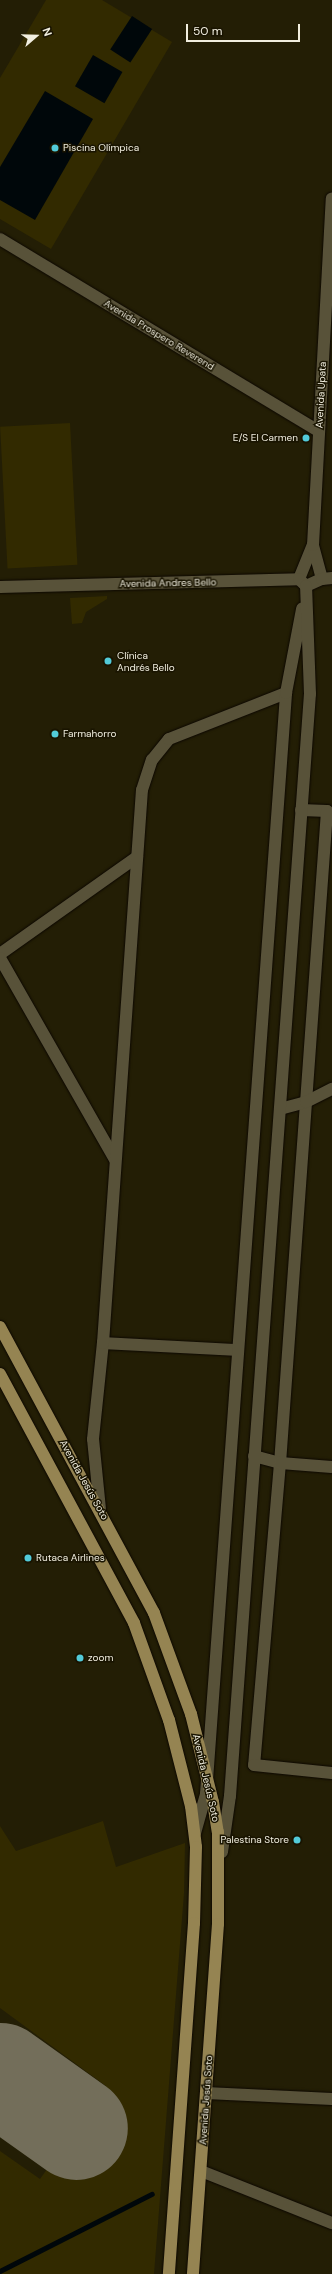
<!DOCTYPE html>
<meta charset="utf-8">
<style>
body{margin:0}
#map{position:relative;width:332px;height:2274px;overflow:hidden;background:#231e05;font-family:"DM Sans",sans-serif}
div>[style]{position:absolute}
[style*='--x']{left:calc(var(--x)*1px);top:calc(var(--y)*1px);width:calc(var(--w)*1px);rotate:calc(var(--a)*1deg)}
.green>*{inset:0;background:#322a00;transform-origin:0 0}
.water>*{inset:0;background:#00070a;transform-origin:0 0}
.stream>*{height:4.5px;margin:-2.25px;padding:0 2.25px;transform-origin:2.25px;border-radius:2.25px;background:#00070a}
.runway>*{height:103px;margin:-51.5px;padding:0 51.5px;transform-origin:51.5px;border-radius:51.5px;background:#736e5a}
.roads{filter:drop-shadow(0 0 1px #0c0700) drop-shadow(0 0 1px #0c0700)}
.minor>*{height:12px;margin:-6px;padding:0 6px;transform-origin:6px;border-radius:6px;background:#585239}
.primary>*{height:12px;margin:-6px;padding:0 6px;transform-origin:6px;border-radius:6px;background:#958452}
.dots>*{width:11px;height:11px;translate:-50% -50%;box-sizing:border-box;border:2px solid #191400;border-radius:50%}
span{translate:-50% -50%;white-space:nowrap;text-align:center;line-height:1.15;-webkit-text-stroke:3px #191400;paint-order:stroke}
.poi-label{font-size:10px;color:#f1eedf}
.left{translate:0 -50%;text-align:left}
.right{translate:-100% -50%;text-align:right}
.street-label{font-size:10px;color:#f1eedf}
.north{position:absolute;left:16px;top:16px;width:40px;height:40px;-webkit-text-stroke:3px #191400;paint-order:stroke;rotate:70deg;font-size:11px;font-weight:700;line-height:16px;text-align:center;color:#f1eedf}
.north::after{content:'';display:block;margin:auto;width:14px;height:18px;background:#f1eedf;clip-path:polygon(50% 0,100% 100%,50% 72%,0 100%)}
.scale{position:absolute;left:186px;top:24px;width:114px;height:18px;box-sizing:border-box;border:2px solid #f1eedf;border-top:0;padding-left:5px;font-size:12px;line-height:14px;white-space:nowrap;color:#f1eedf;-webkit-text-stroke:3px #191400;paint-order:stroke}
</style>
<div id="map">
<div class="green">
<div style="clip-path:polygon(46px 0,102px 0,172px 42px,51px 249px,0 219px,0 78px)"></div>
<div style="left:70px;top:423px;width:142px;height:70px;rotate:87deg"></div>
<div style="clip-path:polygon(107px 596px,107px 599px,86px 612px,82px 623px,72px 624px,70px 598px)"></div>
<div style="clip-path:polygon(103px 1821px,116px 1867px,185px 1843px,184px 1893px,154px 2274px,0 2274px,0 2151px,40px 2179px,106px 2086px,0 2008px,0 1826px,16px 1851px)"></div>
</div>
<div class="water">
<div style="left:132px;top:16px;width:24px;height:40px;rotate:33deg"></div>
<div style="left:93px;top:55px;width:34px;height:36px;rotate:30deg"></div>
<div style="clip-path:polygon(45px 91px,93px 119px,35px 220px,0 200px,0 167px)"></div>
</div>
<div class="stream">
<div style="--x:0;--y:2271;--w:170;--a:-26.9"></div>
</div>
<div class="runway">
<div style="--x:0;--y:2074;--w:93;--a:35.4"></div>
</div>
<div class="roads">
<div class="minor">
<div style="--x:0;--y:239;--w:371;--a:31.1"></div>
<div style="--x:299;--y:579;--w:37;--a:-68"></div>
<div style="--x:322;--y:579;--w:35;--a:-105"></div>
<div style="--x:313;--y:545;--w:347;--a:-86.9"></div>
<div style="--x:0;--y:587;--w:299;--a:-1.5"></div>
<div style="--x:299;--y:579;--w:10;--a:45"></div>
<div style="--x:306;--y:586;--w:17;--a:-24"></div>
<div style="--x:322;--y:579;--w:10;--a:-6"></div>
<div style="--x:301;--y:810;--w:26;--a:2"></div>
<div style="--x:327;--y:811;--w:654;--a:94.12"></div>
<div style="--x:280;--y:1463;--w:303;--a:94.9"></div>
<div style="--x:254;--y:1765;--w:78;--a:5.9"></div>
<div style="--x:0;--y:954;--w:168;--a:-35.3"></div>
<div style="--x:0;--y:958;--w:232;--a:60.3"></div>
<div style="--x:280;--y:1109;--w:27;--a:-15"></div>
<div style="--x:306;--y:1102;--w:29;--a:-27"></div>
<div style="--x:103;--y:1343;--w:135;--a:3"></div>
<div style="--x:254;--y:1456;--w:27;--a:15"></div>
<div style="--x:280;--y:1463;--w:52;--a:4.4"></div>
<div style="--x:100;--y:1509;--w:70;--a:-95.7"></div>
<div style="--x:93;--y:1439;--w:97;--a:-84.1"></div>
<div style="--x:103;--y:1343;--w:554;--a:-85.97"></div>
<div style="--x:142;--y:790;--w:32;--a:-72"></div>
<div style="--x:152;--y:760;--w:27;--a:-51"></div>
<div style="--x:169;--y:739;--w:126;--a:-21.5"></div>
<div style="--x:195;--y:1833;--w:41;--a:-74.2"></div>
<div style="--x:206;--y:1794;--w:1104;--a:-85.84"></div>
<div style="--x:286;--y:693;--w:86;--a:-79.2"></div>
<div style="--x:222;--y:1852;--w:57;--a:-81.9"></div>
<div style="--x:230;--y:1796;--w:1105;--a:-85.85"></div>
<div style="--x:310;--y:694;--w:108;--a:-92.1"></div>
<div style="--x:206;--y:2093;--w:126;--a:2.7"></div>
<div style="--x:201;--y:2171;--w:141;--a:21.7"></div>
</div>
<div class="primary">
<div style="--x:0;--y:1327;--w:325;--a:61.7"></div>
<div style="--x:154;--y:1613;--w:108;--a:69.9"></div>
<div style="--x:191;--y:1714;--w:91;--a:76"></div>
<div style="--x:213;--y:1802;--w:30;--a:81"></div>
<div style="--x:218;--y:1832;--w:92;--a:90"></div>
<div style="--x:218;--y:1924;--w:351;--a:94.1"></div>
<div style="--x:0;--y:1374;--w:283;--a:61.7"></div>
<div style="--x:134;--y:1623;--w:103;--a:70.2"></div>
<div style="--x:169;--y:1720;--w:89;--a:75.7"></div>
<div style="--x:191;--y:1806;--w:41;--a:83"></div>
<div style="--x:196;--y:1847;--w:76;--a:91.5"></div>
<div style="--x:194;--y:1923;--w:352;--a:94.1"></div>
</div>
</div>
<div class="dots">
<div style="left:55px;top:148px;background:#52cbd9"></div>
<div style="left:306px;top:438px;background:#52cbd9"></div>
<div style="left:108px;top:661px;background:#52cbd9"></div>
<div style="left:55px;top:734px;background:#52cbd9"></div>
<div style="left:28px;top:1558px;background:#52cbd9"></div>
<div style="left:80px;top:1658px;background:#52cbd9"></div>
<div style="left:297px;top:1840px;background:#52cbd9"></div>
</div>
<div class="poi-label">
<span class="left" style="left:63px;top:148px">Piscina Olímpica</span>
<span class="right" style="left:298px;top:438px">E/S El Carmen</span>
<span class="left" style="left:117px;top:661px">Clínica<br>Andrés Bello</span>
<span class="left" style="left:63px;top:734px">Farmahorro</span>
<span class="left" style="left:36px;top:1558px">Rutaca Airlines</span>
<span class="left" style="left:88px;top:1658px">zoom</span>
<span class="right" style="left:289px;top:1840px">Palestina Store</span>
</div>
<div class="street-label">
<span style="left:159px;top:335px;rotate:31deg">Avenida Prospero Reverend</span>
<span style="left:321px;top:395px;rotate:-87deg">Avenida Upata</span>
<span style="left:168px;top:583px;rotate:-1deg">Avenida Andres Bello</span>
<span style="left:84px;top:1480px;rotate:61deg">Avenida Jesús Soto</span>
<span style="left:206px;top:1778px;rotate:77deg">Avenida Jesús Soto</span>
<span style="left:206px;top:2100px;rotate:-86deg">Avenida Jesús Soto</span>
</div>
<div class="north">N</div>
<div class="scale">50 m</div>
</div>
